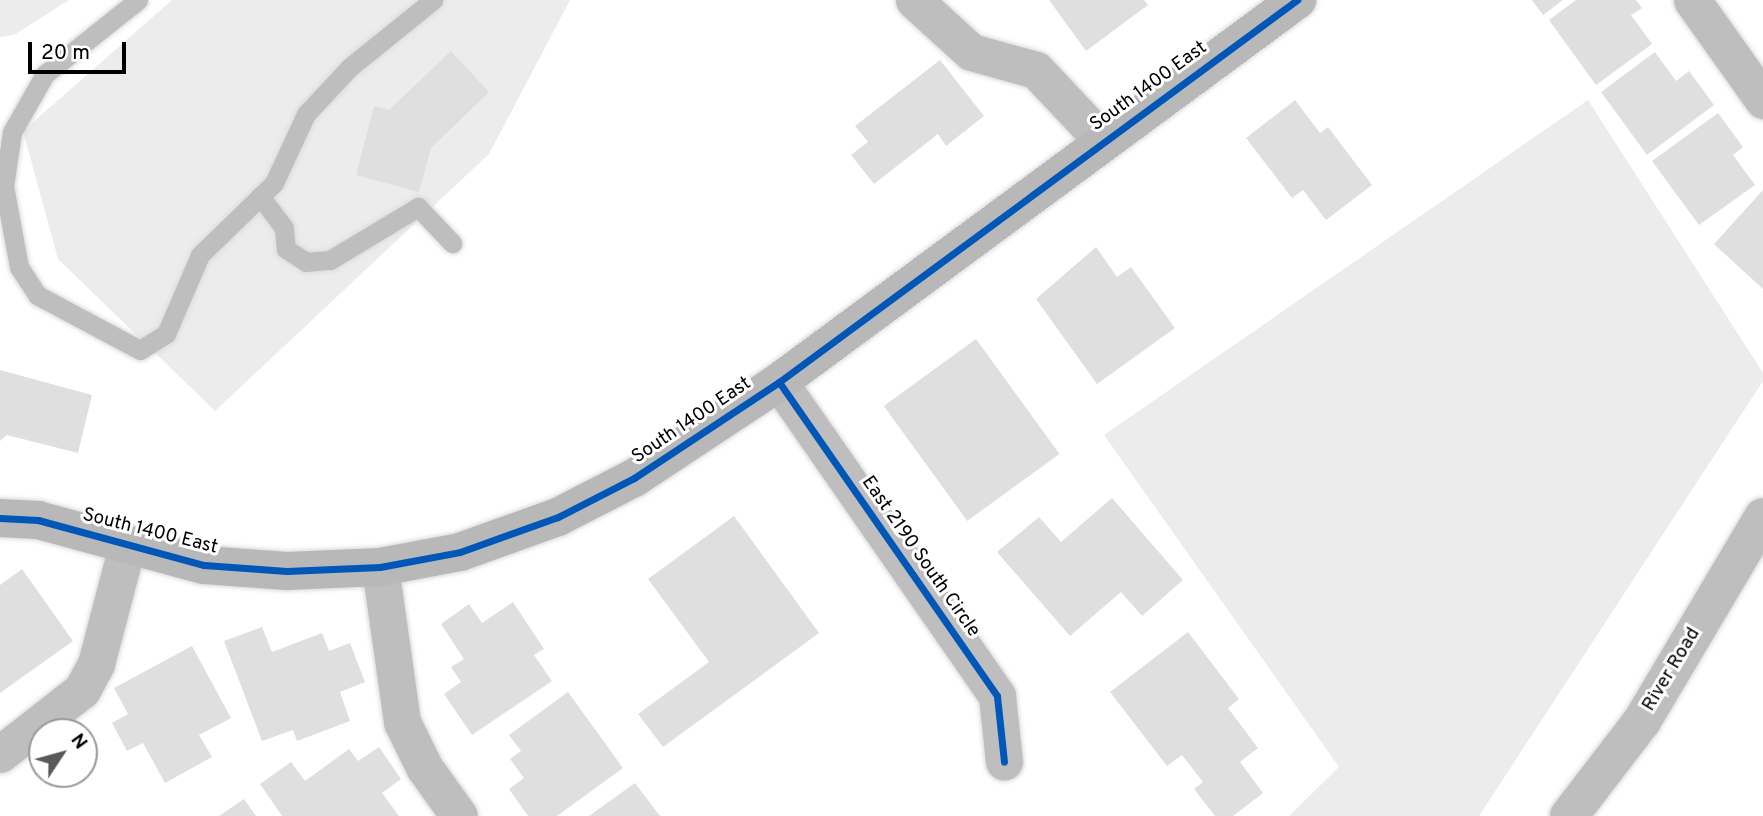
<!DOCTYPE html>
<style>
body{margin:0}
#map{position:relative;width:1763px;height:816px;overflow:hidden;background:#fff;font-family:Overpass,sans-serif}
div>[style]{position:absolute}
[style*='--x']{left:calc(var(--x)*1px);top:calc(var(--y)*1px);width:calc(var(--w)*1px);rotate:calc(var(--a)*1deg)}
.green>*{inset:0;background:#ececec}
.building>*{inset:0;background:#dfdfdf;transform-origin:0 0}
.roads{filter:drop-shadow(0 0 2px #dbdbdb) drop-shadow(0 0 2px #dbdbdb)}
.lane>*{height:19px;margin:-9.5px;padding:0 9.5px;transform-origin:9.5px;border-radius:9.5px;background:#bebebe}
.street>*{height:37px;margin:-18.5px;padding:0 18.5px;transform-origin:18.5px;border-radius:18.5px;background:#bebebe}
.secondary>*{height:38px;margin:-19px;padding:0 19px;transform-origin:19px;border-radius:19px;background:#b8b8b8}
.primary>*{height:38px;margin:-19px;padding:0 19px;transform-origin:19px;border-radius:19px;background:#bebebe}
.cycleway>*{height:7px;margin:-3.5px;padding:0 3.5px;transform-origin:3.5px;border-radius:3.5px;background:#0057b8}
span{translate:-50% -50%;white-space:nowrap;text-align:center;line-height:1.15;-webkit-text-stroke:6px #fff;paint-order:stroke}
.street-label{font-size:19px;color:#000}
.north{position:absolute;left:28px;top:718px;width:70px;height:70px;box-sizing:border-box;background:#fff;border:2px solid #999;border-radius:50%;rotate:54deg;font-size:19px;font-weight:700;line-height:28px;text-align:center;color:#000}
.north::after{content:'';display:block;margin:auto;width:24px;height:32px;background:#595959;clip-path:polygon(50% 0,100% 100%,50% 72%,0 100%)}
.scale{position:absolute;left:28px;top:42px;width:98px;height:32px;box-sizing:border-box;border:4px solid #000;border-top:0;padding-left:9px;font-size:21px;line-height:24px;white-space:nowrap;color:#000;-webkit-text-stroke:5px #fff;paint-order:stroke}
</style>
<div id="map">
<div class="green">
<div style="clip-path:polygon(0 0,69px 0,14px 35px,0 37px)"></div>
<div style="clip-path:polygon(172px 0,570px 0,489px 154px,215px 411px,58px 259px,23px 131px)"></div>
<div style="clip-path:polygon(1588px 100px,1763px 373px,1763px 381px,1479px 816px,1289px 816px,1339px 767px,1104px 435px)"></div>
</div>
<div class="building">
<div style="clip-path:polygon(1049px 0,1144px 0,1148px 5px,1086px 51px)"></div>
<div style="clip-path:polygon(1532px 0,1563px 0,1543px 15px)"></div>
<div style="clip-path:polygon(1576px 0,1636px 0,1642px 8px,1631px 15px,1652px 44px,1596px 85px,1549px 20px)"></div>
<div style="clip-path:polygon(451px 51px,489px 92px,431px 148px,419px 192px,356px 175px,374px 106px,389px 110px)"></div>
<div style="clip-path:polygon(1655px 52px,1676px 81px,1689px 71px,1714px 105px,1647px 155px,1601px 92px)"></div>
<div style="clip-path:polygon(940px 60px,984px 116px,946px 146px,938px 134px,874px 184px,851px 155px,868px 142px,855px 126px)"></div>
<div style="clip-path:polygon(1295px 100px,1320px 133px,1328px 127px,1372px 185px,1326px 220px,1303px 190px,1292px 198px,1246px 138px)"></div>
<div style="clip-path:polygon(1718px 113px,1743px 147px,1733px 155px,1755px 185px,1699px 225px,1652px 161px)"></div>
<div style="clip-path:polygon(1763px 190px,1763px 289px,1714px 244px)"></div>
<div style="clip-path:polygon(1096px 247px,1117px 277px,1131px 267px,1175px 328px,1097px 384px,1036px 299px)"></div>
<div style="left:976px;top:339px;width:142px;height:114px;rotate:54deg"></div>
<div style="clip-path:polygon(0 370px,92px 395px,78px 453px,7px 435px,0 441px)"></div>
<div style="clip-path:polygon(1112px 498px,1183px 580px,1142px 616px,1121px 592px,1070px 636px,997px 552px,1039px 517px,1061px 542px)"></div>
<div style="clip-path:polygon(734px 516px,819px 633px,663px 747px,638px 714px,709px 662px,648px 579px)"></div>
<div style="clip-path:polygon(22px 569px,73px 641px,0 693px,0 585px)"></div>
<div style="clip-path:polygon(513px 602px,544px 649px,534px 655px,552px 681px,472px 735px,444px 694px,461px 682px,451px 667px,464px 659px,441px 624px,469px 604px,482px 623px)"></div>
<div style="clip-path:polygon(262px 627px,272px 652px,322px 633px,329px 651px,350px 643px,365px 682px,340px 692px,350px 721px,297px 741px,293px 730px,262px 741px,224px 641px)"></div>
<div style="clip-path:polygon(1188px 632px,1239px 699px,1228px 708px,1258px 748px,1240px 762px,1263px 793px,1233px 816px,1215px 816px,1194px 789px,1203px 782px,1182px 755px,1167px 766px,1110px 692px)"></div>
<div style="clip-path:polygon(192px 646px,231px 718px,199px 735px,212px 757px,165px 783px,143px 743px,127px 751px,112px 723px,128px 714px,114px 688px)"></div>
<div style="clip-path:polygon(568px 692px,623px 768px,557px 816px,528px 816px,509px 789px,524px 778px,510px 759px,521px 751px,509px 735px)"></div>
<div style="clip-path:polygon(379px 747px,401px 779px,382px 793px,399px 816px,282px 816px,260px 784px,291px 762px,305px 781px,349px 749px,358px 761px)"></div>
<div style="clip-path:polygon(635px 783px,660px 816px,589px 816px)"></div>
<div style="clip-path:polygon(244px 799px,256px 816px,219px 816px)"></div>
</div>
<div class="roads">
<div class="lane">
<div style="--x:138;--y:0;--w:119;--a:141.5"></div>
<div style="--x:45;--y:74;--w:67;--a:119.6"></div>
<div style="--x:12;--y:132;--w:55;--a:98.4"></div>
<div style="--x:4;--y:186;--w:82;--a:79.5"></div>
<div style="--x:19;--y:267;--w:33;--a:57"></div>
<div style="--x:37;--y:295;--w:117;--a:28.1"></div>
<div style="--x:140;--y:350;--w:31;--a:-32"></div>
<div style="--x:166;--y:334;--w:86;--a:-66.7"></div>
<div style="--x:200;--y:255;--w:103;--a:-44.2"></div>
<div style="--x:274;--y:183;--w:76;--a:-65.1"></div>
<div style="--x:306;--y:114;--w:64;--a:-46.9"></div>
<div style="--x:350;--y:67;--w:107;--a:-38.9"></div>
<div style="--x:260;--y:196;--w:40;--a:53"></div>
<div style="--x:284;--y:228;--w:21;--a:85"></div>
<div style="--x:286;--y:249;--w:24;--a:33"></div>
<div style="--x:306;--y:262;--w:24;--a:-5"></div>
<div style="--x:330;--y:260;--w:103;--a:-31.1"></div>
<div style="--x:418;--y:207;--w:50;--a:46.6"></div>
</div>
<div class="street">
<div style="--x:914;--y:0;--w:77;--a:42.4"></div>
<div style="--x:971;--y:52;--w:67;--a:15.5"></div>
<div style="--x:1036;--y:70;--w:96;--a:46.7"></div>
<div style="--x:1692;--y:0;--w:123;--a:54.6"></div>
<div style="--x:779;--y:382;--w:382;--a:55.2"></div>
<div style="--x:997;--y:696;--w:66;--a:83.9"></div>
<div style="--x:380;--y:567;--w:157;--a:81.9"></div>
<div style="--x:402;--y:722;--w:50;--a:63.9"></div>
<div style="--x:424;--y:767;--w:60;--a:54.5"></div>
<div style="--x:0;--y:754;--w:104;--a:-38"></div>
<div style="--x:82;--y:690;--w:30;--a:-62"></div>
<div style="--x:96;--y:664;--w:122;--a:-75.3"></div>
</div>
<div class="secondary">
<div style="--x:0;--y:518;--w:38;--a:3"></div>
<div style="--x:38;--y:520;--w:172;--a:15.2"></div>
<div style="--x:204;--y:565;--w:83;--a:4.1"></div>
<div style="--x:287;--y:571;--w:93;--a:-2.5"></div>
<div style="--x:380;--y:567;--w:81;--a:-10.6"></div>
<div style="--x:460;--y:552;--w:104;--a:-19.7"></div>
<div style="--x:558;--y:517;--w:85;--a:-27.2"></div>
<div style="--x:634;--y:478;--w:174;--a:-33.5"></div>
<div style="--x:779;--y:382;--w:644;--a:-36.41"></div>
</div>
<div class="primary">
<div style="--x:1569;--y:816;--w:120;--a:-52.5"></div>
<div style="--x:1642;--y:721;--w:237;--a:-59.3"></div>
</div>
</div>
<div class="cycleway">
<div style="--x:779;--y:382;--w:382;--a:55.2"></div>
<div style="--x:997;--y:696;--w:66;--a:83.9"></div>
<div style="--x:0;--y:518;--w:38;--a:3"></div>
<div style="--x:38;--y:520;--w:172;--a:15.2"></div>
<div style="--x:204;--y:565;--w:83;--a:4.1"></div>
<div style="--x:287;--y:571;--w:93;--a:-2.5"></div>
<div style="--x:380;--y:567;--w:81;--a:-10.6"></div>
<div style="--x:460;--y:552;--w:104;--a:-19.7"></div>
<div style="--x:558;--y:517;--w:85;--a:-27.2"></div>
<div style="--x:634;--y:478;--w:174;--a:-33.5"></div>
<div style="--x:779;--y:382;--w:644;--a:-36.41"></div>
</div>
<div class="street-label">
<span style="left:1149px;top:87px;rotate:-36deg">South 1400 East</span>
<span style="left:692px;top:421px;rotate:-34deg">South 1400 East</span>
<span style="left:150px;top:532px;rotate:14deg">South 1400 East</span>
<span style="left:920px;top:557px;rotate:55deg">East 2190 South Circle</span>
<span style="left:1672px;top:670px;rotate:-59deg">River Road</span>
</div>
<div class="north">N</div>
<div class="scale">20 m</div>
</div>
